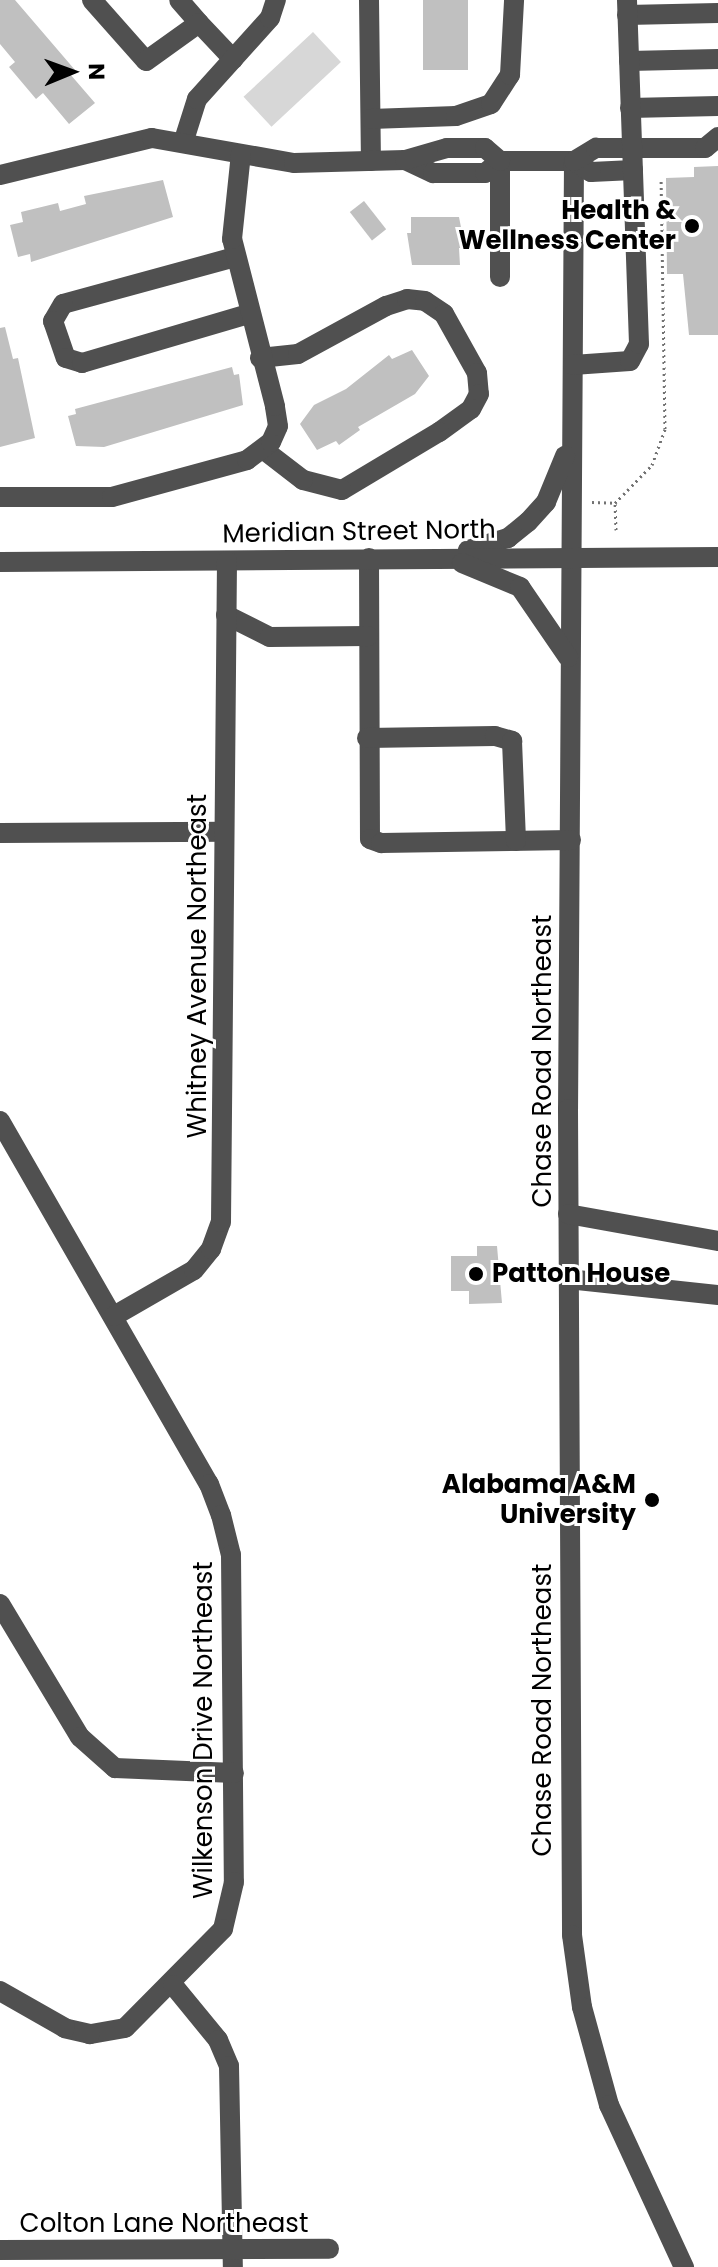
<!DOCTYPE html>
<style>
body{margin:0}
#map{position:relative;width:718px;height:2267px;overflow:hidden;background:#fff;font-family:Poppins,sans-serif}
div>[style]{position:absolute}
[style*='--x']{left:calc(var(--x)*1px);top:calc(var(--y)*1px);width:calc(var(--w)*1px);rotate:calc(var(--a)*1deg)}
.green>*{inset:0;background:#d7d7d7;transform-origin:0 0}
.building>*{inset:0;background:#c0c0c0;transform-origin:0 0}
.path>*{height:3px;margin-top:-1.5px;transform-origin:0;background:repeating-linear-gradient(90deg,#727272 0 2px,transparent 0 6px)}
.minor>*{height:20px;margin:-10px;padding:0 10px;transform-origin:10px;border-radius:10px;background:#505050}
.dots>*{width:22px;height:22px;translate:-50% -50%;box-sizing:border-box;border:4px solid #fff;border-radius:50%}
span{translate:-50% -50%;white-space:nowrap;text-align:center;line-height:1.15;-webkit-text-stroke:6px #fff;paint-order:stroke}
.poi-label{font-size:26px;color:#000;font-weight:700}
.right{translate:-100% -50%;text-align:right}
.left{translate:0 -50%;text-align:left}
.street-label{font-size:26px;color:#000}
.north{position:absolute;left:32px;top:32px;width:80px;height:80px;-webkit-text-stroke:6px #fff;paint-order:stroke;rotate:89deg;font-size:22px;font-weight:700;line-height:32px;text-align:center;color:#000}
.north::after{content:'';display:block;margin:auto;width:28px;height:36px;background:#000;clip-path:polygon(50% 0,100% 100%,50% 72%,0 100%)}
</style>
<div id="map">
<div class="green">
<div style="left:313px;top:32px;width:41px;height:95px;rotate:47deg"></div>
</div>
<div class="building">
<div style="clip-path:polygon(0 0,15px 0,75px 70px,70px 74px,95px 103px,69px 124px,43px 93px,36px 99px,9px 67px,15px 62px,0 44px)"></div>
<div style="left:423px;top:0;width:45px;height:70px"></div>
<div style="clip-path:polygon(718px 166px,718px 335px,689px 335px,683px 274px,667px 274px,666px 178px,694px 177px,694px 167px)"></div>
<div style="clip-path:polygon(163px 180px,173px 217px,31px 262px,30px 254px,18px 257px,10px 225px,23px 222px,21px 212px,58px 203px,60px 211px,86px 204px,84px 196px)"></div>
<div style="left:364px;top:201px;width:36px;height:18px;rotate:52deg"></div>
<div style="clip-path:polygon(411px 217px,459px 217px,465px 248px,459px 248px,460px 265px,412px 265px,407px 233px,411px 233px)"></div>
<div style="clip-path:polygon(5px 327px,13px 359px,18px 358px,35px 438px,0 447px,0 328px)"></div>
<div style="clip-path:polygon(412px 350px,429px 376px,415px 394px,358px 427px,360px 430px,339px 445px,336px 441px,317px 450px,300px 424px,314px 405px,346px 389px,389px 355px,392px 359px)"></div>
<div style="clip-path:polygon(232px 367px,234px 375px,239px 374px,243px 405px,104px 447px,76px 446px,68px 416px,76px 414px,75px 409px)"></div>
<div style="clip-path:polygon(477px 1246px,497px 1246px,502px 1303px,469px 1304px,469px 1291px,451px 1291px,451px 1256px,477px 1256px)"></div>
</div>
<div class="path">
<div style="--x:592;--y:502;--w:23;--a:2"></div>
<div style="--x:616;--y:530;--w:27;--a:-92"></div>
<div style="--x:615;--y:503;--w:53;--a:-45.8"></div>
<div style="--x:652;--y:465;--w:38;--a:-70"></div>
<div style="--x:665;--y:429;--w:251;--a:-90.9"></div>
</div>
<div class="minor">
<div style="--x:92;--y:0;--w:81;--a:48.5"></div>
<div style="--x:146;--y:61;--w:65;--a:-35.6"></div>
<div style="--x:199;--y:23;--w:30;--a:-131"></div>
<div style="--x:369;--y:0;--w:161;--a:89.3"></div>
<div style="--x:627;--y:15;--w:91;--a:-1.3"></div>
<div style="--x:199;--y:23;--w:50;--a:46.6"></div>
<div style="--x:629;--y:61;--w:89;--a:-1.3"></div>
<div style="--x:630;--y:108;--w:88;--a:-1.3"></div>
<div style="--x:371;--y:119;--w:85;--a:-2"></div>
<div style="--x:456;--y:116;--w:37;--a:-19"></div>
<div style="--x:491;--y:104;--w:35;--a:-57"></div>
<div style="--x:510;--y:75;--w:75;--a:-86.9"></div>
<div style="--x:184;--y:140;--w:43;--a:-72.4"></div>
<div style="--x:197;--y:99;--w:109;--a:-48"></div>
<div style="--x:270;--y:18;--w:19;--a:-72"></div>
<div style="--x:405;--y:160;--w:31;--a:25"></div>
<div style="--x:433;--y:173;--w:52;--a:0"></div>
<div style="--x:485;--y:173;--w:19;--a:-39"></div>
<div style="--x:500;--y:161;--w:74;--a:0"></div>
<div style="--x:574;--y:161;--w:948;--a:90.36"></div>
<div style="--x:568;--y:1109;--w:826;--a:89.72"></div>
<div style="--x:572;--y:1935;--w:73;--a:82.1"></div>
<div style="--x:582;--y:2007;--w:102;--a:74.6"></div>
<div style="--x:609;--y:2105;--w:179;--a:65.2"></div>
<div style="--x:500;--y:161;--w:116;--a:90"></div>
<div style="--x:633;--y:170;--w:42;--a:177.3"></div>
<div style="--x:591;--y:172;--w:20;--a:-147"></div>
<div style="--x:574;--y:161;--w:26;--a:-31"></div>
<div style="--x:596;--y:148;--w:109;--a:0"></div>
<div style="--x:705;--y:148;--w:17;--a:-40"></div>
<div style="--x:0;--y:175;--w:156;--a:-13.7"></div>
<div style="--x:152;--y:138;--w:144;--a:10"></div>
<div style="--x:294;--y:163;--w:111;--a:-1.5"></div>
<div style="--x:405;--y:160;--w:44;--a:-15.9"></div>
<div style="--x:447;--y:148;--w:38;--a:0"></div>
<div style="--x:485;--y:148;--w:20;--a:41"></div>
<div style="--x:235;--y:257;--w:178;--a:164.7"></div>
<div style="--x:63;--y:304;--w:20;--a:120"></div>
<div style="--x:53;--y:321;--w:39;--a:71"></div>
<div style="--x:66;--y:358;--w:17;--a:17"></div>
<div style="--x:82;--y:363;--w:173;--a:-16.4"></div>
<div style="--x:260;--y:358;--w:38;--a:-6"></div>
<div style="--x:298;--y:354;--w:100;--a:-28.6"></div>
<div style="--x:386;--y:306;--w:22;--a:-18"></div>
<div style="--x:407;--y:299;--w:18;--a:6"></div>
<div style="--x:425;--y:301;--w:23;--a:34"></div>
<div style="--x:444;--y:314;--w:68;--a:60.8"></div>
<div style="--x:477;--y:373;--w:21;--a:85"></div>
<div style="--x:479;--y:394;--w:17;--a:118"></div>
<div style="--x:471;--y:409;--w:39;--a:144"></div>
<div style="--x:439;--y:432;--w:113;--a:149.1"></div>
<div style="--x:342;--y:490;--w:40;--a:-165.6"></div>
<div style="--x:303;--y:480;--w:49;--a:-142.4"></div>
<div style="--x:573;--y:365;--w:57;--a:-4"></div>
<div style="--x:630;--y:361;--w:19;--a:-62"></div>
<div style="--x:639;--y:344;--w:344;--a:-92"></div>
<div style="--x:0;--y:497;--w:112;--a:0"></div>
<div style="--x:112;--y:497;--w:140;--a:-15.3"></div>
<div style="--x:247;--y:460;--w:30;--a:-37"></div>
<div style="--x:271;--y:442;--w:17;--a:-66"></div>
<div style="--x:278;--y:426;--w:20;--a:-99"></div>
<div style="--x:275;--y:406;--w:172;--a:-104.4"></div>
<div style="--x:232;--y:239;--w:85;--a:-84"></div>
<div style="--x:468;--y:550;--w:42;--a:-16.7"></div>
<div style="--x:508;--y:538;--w:26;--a:-39"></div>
<div style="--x:528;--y:522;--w:27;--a:-48"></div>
<div style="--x:546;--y:502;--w:50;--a:-67.6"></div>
<div style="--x:369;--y:558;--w:281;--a:89.8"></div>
<div style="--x:370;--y:839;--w:12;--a:20"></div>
<div style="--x:381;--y:843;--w:190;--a:-0.9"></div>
<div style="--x:0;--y:562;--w:718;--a:-0.4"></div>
<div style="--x:462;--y:563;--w:63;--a:22.5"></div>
<div style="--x:520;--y:587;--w:85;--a:55.6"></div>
<div style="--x:226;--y:615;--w:49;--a:26.6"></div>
<div style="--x:270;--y:637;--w:98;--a:-0.6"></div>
<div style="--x:367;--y:738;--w:128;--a:-0.9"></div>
<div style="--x:495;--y:736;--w:18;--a:16"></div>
<div style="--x:512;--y:741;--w:100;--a:87.7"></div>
<div style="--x:0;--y:833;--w:224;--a:-0.3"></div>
<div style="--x:0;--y:1121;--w:419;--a:60.1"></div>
<div style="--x:209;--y:1484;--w:33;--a:69"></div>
<div style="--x:221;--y:1515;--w:41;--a:76"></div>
<div style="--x:231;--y:1555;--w:327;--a:89.5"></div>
<div style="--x:234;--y:1882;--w:48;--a:103.2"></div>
<div style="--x:223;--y:1929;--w:139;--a:134.7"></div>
<div style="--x:125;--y:2028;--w:36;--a:170"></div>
<div style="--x:90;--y:2034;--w:26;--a:-167"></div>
<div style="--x:65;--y:2028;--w:75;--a:-150.4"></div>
<div style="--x:568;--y:1214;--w:152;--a:10.2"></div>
<div style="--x:568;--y:1279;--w:151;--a:6.1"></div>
<div style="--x:114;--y:1316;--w:92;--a:-29.9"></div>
<div style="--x:194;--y:1270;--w:27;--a:-51"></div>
<div style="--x:211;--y:1249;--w:29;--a:-70"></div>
<div style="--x:221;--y:1222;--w:661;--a:-89.48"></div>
<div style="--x:0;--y:1604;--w:155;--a:59"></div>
<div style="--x:80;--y:1737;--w:47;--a:41.5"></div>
<div style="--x:115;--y:1768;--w:119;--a:2.4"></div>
<div style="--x:173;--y:1985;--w:71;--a:50.7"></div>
<div style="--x:218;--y:2040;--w:28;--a:67"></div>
<div style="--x:229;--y:2066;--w:201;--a:88.9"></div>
<div style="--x:0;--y:2250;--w:329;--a:-0.2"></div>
</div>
<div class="dots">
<div style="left:692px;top:226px;background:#000"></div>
<div style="left:476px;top:1274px;background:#000"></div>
<div style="left:652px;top:1500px;background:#000"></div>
</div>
<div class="poi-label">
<span class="right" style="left:676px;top:226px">Health &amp;<br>Wellness Center</span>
<span class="left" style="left:492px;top:1274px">Patton House</span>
<span class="right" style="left:636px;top:1500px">Alabama A&amp;M<br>University</span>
</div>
<div class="street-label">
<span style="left:359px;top:532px;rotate:-1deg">Meridian Street North</span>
<span style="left:198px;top:966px;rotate:-90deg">Whitney Avenue Northeast</span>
<span style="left:543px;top:1061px;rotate:-90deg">Chase Road Northeast</span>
<span style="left:543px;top:1710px;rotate:-90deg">Chase Road Northeast</span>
<span style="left:204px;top:1730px;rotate:-90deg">Wilkenson Drive Northeast</span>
<span style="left:164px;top:2224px">Colton Lane Northeast</span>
</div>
<div class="north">N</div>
</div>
